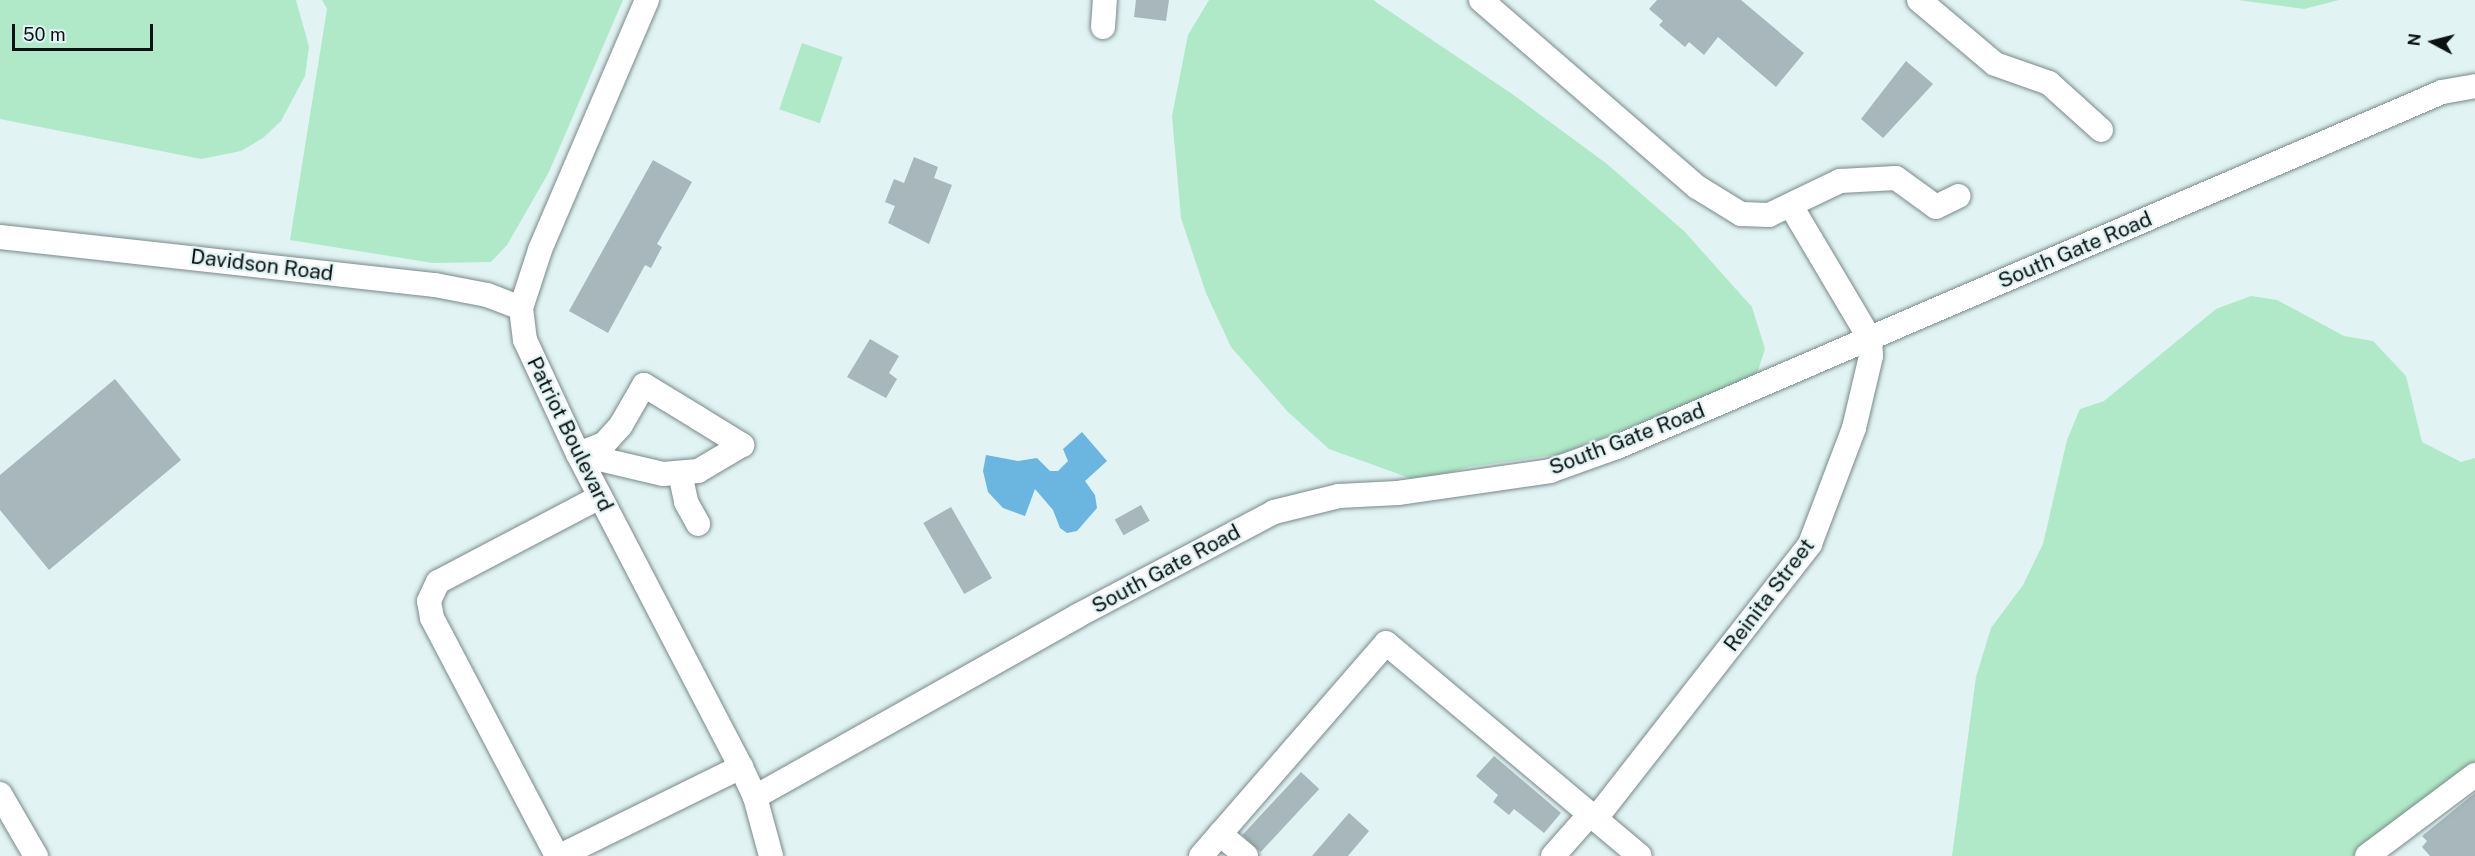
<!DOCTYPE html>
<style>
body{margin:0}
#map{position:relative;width:2475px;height:856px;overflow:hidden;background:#e1f3f3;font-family:"Public Sans",sans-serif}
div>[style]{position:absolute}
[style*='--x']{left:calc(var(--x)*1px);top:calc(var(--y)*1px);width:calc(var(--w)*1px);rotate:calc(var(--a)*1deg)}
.green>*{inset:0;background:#b0e9c7;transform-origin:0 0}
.water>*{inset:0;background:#6bb5e1}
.building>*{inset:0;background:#a7b7bc;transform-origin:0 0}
.roads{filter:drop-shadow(0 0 2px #798989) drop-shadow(0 0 2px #798989)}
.minor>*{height:24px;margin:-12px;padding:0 12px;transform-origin:12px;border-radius:12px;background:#fff}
span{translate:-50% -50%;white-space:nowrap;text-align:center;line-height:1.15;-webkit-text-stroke:4.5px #e1f3f3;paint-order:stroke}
.street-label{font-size:21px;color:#0c1212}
.north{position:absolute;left:2403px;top:12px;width:60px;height:60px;-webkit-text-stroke:4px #e1f3f3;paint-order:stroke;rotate:277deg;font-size:16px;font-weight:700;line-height:24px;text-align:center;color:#0c1212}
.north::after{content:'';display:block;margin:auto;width:21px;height:27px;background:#0c1212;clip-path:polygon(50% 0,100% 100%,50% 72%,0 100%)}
.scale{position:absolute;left:12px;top:24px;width:141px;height:27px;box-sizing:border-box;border:3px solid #0c1212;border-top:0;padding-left:8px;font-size:18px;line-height:21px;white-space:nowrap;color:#0c1212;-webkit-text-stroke:4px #e1f3f3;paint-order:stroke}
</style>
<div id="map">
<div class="green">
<div style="clip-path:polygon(0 0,296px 0,309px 47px,305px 76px,281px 121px,263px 138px,241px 151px,201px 159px,0 119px)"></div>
<div style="clip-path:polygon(322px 0,623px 0,549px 172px,507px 245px,491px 262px,433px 263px,290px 240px,327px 9px)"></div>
<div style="clip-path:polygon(1209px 0,1373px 0,1515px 96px,1607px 164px,1684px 231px,1752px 307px,1765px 349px,1756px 377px,1561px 454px,1469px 467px,1418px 481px,1329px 449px,1288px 412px,1231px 347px,1206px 293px,1181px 218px,1172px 116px,1188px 35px)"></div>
<div style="clip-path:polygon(2238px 0,2339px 0,2304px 9px)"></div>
<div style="left:802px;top:43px;width:43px;height:70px;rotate:19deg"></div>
<div style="clip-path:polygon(2251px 296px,2277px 300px,2344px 336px,2373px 341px,2406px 376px,2422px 442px,2461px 462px,2475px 458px,2475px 762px,2445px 792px,2359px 849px,2355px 856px,1952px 856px,1976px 677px,1991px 628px,2023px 585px,2043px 544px,2067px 440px,2080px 409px,2104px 401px,2216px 309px)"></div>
</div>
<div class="water">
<div style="clip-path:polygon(1082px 432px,1107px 461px,1085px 481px,1095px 495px,1097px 508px,1077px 531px,1067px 533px,1060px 528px,1053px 510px,1035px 489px,1025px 516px,1003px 508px,988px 492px,983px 471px,986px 455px,1018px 461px,1037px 458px,1050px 471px,1058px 471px,1068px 461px,1063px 449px)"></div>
</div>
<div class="building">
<div style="clip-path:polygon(1136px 0,1169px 0,1166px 21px,1134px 17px)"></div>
<div style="clip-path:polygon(1657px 0,1741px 0,1804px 53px,1776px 87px,1718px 37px,1704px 55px,1689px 42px,1685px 47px,1659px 25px,1663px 21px,1649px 9px)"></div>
<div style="clip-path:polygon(1906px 61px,1933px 84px,1883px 138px,1861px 119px)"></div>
<div style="clip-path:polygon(914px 157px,938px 167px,934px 178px,952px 185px,929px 244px,888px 223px,895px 206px,885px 202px,894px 179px,904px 183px)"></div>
<div style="clip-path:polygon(653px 160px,692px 182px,657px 244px,662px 247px,651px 268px,645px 265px,608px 333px,569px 311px)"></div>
<div style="clip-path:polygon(870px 339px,899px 356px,889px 373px,897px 379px,886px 398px,847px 377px)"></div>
<div style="clip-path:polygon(115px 379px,181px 460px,49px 570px,0 510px,0 475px)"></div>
<div style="left:1141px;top:505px;width:18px;height:30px;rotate:61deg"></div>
<div style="left:951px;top:507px;width:82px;height:32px;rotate:60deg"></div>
<div style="clip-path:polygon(1494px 756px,1561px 813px,1544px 833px,1514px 809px,1509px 815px,1493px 802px,1498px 795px,1476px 776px)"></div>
<div style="left:1301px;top:772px;width:25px;height:86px;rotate:43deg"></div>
<div style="clip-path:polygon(2475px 793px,2475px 856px,2430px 856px,2422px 847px,2427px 841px,2422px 836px)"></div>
<div style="clip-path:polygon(1349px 813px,1369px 831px,1348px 856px,1312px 856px)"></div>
</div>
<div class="roads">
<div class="minor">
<div style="--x:647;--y:0;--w:272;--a:113.2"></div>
<div style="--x:540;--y:250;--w:61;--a:108.1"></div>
<div style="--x:521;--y:308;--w:32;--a:83"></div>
<div style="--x:525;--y:340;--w:126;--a:65.1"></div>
<div style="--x:578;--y:454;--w:353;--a:62.5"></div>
<div style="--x:741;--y:767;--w:33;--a:65"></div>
<div style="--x:755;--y:797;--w:61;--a:74.8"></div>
<div style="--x:1481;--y:0;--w:286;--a:40.9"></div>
<div style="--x:1697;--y:187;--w:52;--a:31.5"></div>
<div style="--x:1741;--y:214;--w:28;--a:2"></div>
<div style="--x:1769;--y:215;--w:79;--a:-25.6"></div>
<div style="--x:1840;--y:181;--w:56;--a:-3.1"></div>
<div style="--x:1896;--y:178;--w:49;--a:35.9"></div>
<div style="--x:1936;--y:207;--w:25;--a:-26"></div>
<div style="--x:1919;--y:0;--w:99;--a:40.1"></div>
<div style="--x:1995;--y:64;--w:57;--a:19.4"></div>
<div style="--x:2049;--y:83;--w:70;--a:42.1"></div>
<div style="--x:1103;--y:27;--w:27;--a:-86"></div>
<div style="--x:0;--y:237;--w:438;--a:6.3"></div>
<div style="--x:435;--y:285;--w:53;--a:10.9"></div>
<div style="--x:487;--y:295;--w:36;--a:21"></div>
<div style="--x:644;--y:385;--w:63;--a:31.4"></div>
<div style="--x:698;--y:418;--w:52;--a:31.5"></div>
<div style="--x:742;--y:445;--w:51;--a:149.4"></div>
<div style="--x:698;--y:471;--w:35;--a:175"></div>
<div style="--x:663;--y:474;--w:87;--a:-166.8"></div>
<div style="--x:578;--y:454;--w:28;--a:-21"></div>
<div style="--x:604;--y:444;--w:25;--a:-48"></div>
<div style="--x:621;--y:425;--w:46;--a:-60.1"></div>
<div style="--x:680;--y:473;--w:30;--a:78"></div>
<div style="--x:686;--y:502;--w:25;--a:61"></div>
<div style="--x:0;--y:794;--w:72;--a:59.9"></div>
<div style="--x:755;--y:797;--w:369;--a:-29.3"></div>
<div style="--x:1077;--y:616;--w:223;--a:-27.8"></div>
<div style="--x:1274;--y:512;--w:67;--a:-13.8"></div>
<div style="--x:1339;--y:496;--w:59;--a:-2.9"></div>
<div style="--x:1398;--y:493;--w:154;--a:-8.2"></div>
<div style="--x:1550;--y:471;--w:71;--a:-19.7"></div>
<div style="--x:1617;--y:447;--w:898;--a:-23.28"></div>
<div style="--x:2442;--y:92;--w:34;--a:-10"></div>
<div style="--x:1597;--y:817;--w:346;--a:-52"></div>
<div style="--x:1810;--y:544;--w:124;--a:-69.2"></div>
<div style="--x:1854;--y:428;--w:74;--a:-76.7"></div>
<div style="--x:1871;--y:356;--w:17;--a:-93"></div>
<div style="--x:1870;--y:339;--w:155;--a:-120.7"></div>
<div style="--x:1220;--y:834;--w:34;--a:40"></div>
<div style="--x:557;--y:856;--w:269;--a:-117.7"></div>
<div style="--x:432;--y:618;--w:17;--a:-100"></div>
<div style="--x:429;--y:601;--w:21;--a:-65"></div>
<div style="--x:438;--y:582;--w:183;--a:-27.7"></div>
<div style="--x:560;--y:856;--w:202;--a:-26.2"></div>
<div style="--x:1201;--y:856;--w:282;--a:-49"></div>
<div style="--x:1386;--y:643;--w:331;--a:40"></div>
<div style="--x:1553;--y:856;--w:57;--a:-48.5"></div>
<div style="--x:2367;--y:856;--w:135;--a:-36.9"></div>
</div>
</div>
<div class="street-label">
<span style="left:2075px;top:250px;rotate:-23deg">South Gate Road</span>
<span style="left:262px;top:265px;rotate:7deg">Davidson Road</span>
<span style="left:570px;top:434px;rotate:64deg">Patriot Boulevard</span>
<span style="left:1627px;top:439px;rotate:-21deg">South Gate Road</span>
<span style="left:1166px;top:569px;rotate:-28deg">South Gate Road</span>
<span style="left:1769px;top:595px;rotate:-53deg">Reinita Street</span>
</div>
<div class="north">N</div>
<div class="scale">50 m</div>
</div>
